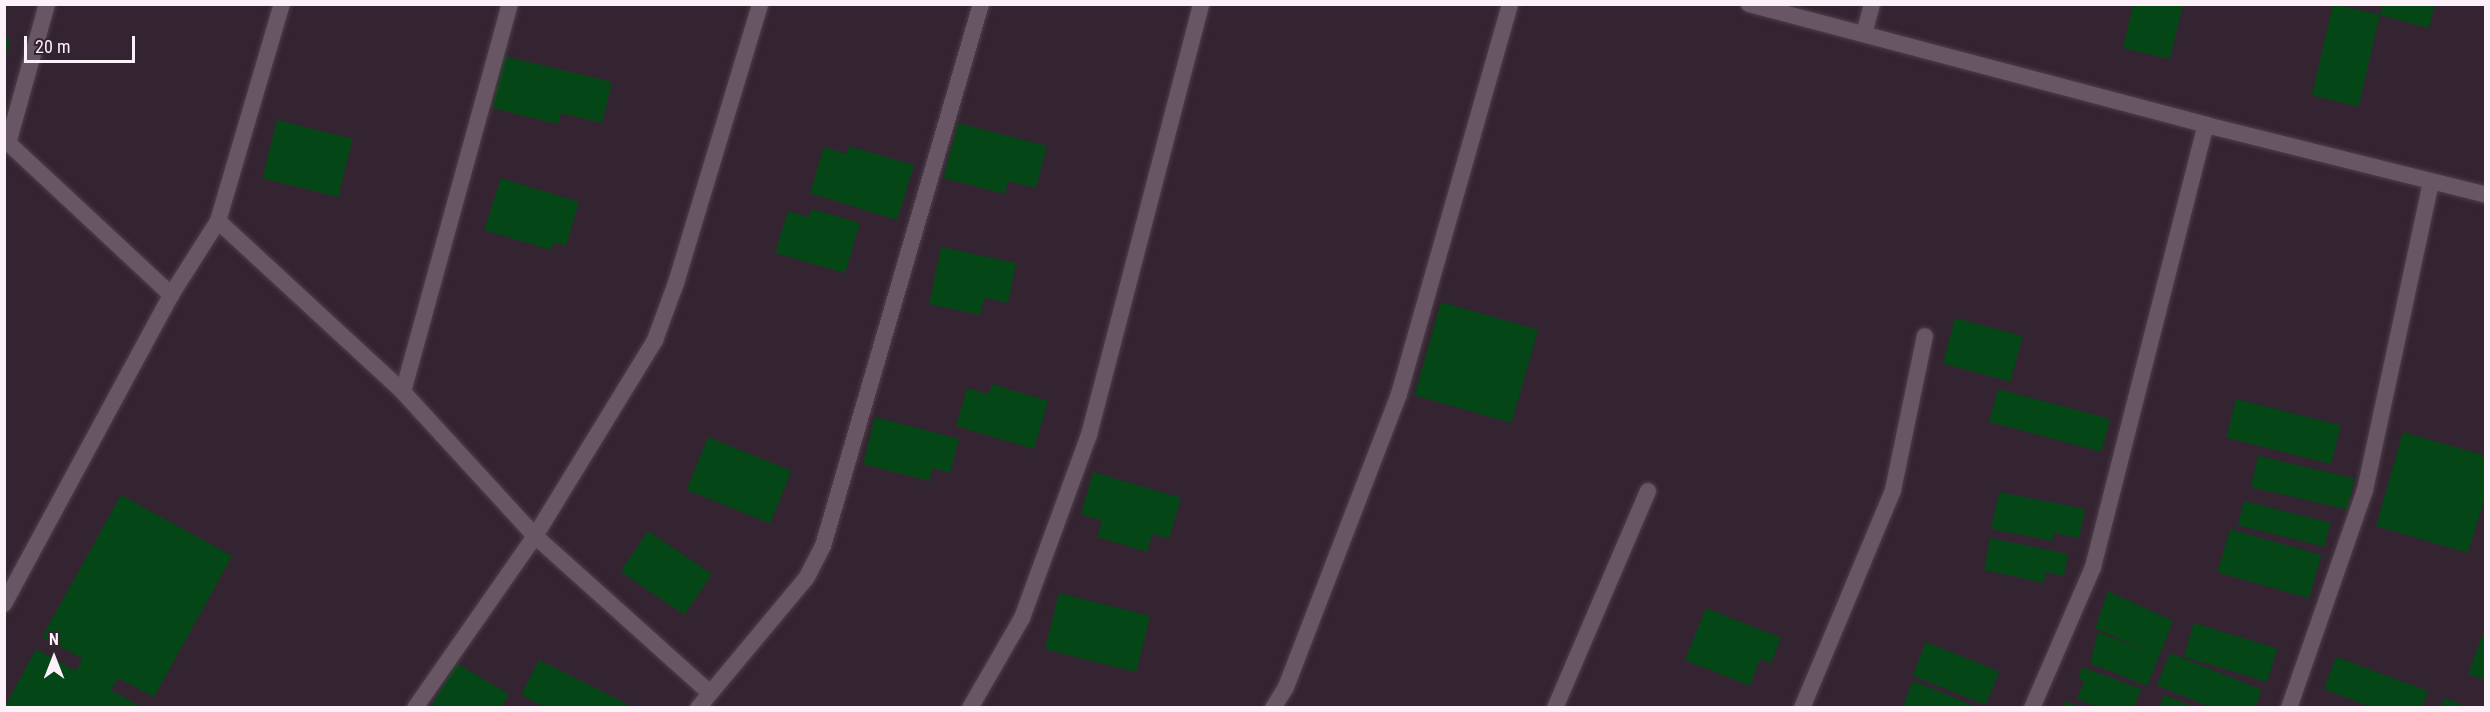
<!DOCTYPE html>
<style>
body{margin:0}
#map{position:relative;width:2490px;height:712px;overflow:hidden;background:#342431;font-family:"Roboto Condensed",sans-serif}
div>[style]{position:absolute}
[style*='--x']{left:calc(var(--x)*1px);top:calc(var(--y)*1px);width:calc(var(--w)*1px);rotate:calc(var(--a)*1deg)}
.building>*{inset:0;background:#054616;transform-origin:0 0}
.roads{filter:drop-shadow(0 0 2px #4d3f4a) drop-shadow(0 0 2px #4d3f4a)}
.minor>*{height:16px;margin:-8px;padding:0 8px;transform-origin:8px;border-radius:8px;background:#695665}
span{translate:-50% -50%;white-space:nowrap;text-align:center;line-height:1.15;-webkit-text-stroke:5px #342431;paint-order:stroke}
.frame{position:absolute;inset:0;border:6px solid #fcf1f9;pointer-events:none}
.north{position:absolute;left:24px;top:628px;width:60px;height:60px;-webkit-text-stroke:4px #342431;paint-order:stroke;rotate:0deg;font-size:16px;font-weight:700;line-height:24px;text-align:center;color:#fcf1f9}
.north::after{content:'';display:block;margin:auto;width:21px;height:27px;background:#fcf1f9;clip-path:polygon(50% 0,100% 100%,50% 72%,0 100%)}
.scale{position:absolute;left:24px;top:36px;width:111px;height:27px;box-sizing:border-box;border:3px solid #fcf1f9;border-top:0;padding-left:8px;font-size:18px;line-height:21px;white-space:nowrap;color:#fcf1f9;-webkit-text-stroke:4px #342431;paint-order:stroke}
</style>
<div id="map">
<div class="building">
<div style="clip-path:polygon(2133px 4px,2183px 4px,2170px 59px,2123px 48px)"></div>
<div style="left:2333px;top:4px;width:48px;height:94px;rotate:13deg"></div>
<div style="clip-path:polygon(2383px 4px,2435px 4px,2429px 28px,2380px 15px)"></div>
<div style="clip-path:polygon(4px 38px,10px 39px,5px 60px,4px 60px)"></div>
<div style="clip-path:polygon(504px 56px,612px 82px,602px 123px,561px 113px,558px 124px,492px 108px)"></div>
<div style="left:277px;top:120px;width:78px;height:60px;rotate:14deg"></div>
<div style="clip-path:polygon(958px 123px,1047px 146px,1036px 188px,1008px 181px,1005px 194px,943px 178px)"></div>
<div style="clip-path:polygon(849px 146px,914px 165px,897px 220px,810px 193px,824px 147px,847px 154px)"></div>
<div style="clip-path:polygon(501px 178px,579px 202px,566px 246px,554px 242px,551px 250px,484px 230px)"></div>
<div style="clip-path:polygon(812px 209px,860px 223px,845px 273px,775px 253px,788px 211px,809px 217px)"></div>
<div style="clip-path:polygon(941px 247px,1016px 263px,1008px 303px,984px 298px,980px 315px,929px 304px)"></div>
<div style="left:1441px;top:302px;width:101px;height:97px;rotate:16deg"></div>
<div style="left:1955px;top:318px;width:70px;height:47px;rotate:15deg"></div>
<div style="clip-path:polygon(992px 384px,1048px 401px,1034px 449px,956px 426px,967px 388px,989px 394px)"></div>
<div style="left:1998px;top:389px;width:116px;height:34px;rotate:15deg"></div>
<div style="left:2236px;top:399px;width:108px;height:40px;rotate:14deg"></div>
<div style="clip-path:polygon(875px 417px,959px 439px,950px 473px,933px 468px,929px 481px,863px 464px)"></div>
<div style="clip-path:polygon(2403px 432px,2486px 456px,2486px 494px,2468px 553px,2376px 526px)"></div>
<div style="left:708px;top:437px;width:90px;height:57px;rotate:22deg"></div>
<div style="left:2258px;top:456px;width:99px;height:32px;rotate:13deg"></div>
<div style="clip-path:polygon(1093px 472px,1181px 498px,1169px 539px,1152px 534px,1147px 552px,1097px 537px,1102px 521px,1081px 514px)"></div>
<div style="clip-path:polygon(1999px 492px,2085px 509px,2079px 538px,2054px 533px,2053px 541px,1991px 529px)"></div>
<div style="clip-path:polygon(121px 495px,232px 556px,154px 697px,118px 678px,111px 690px,144px 708px,4px 708px,36px 649px,76px 671px,83px 659px,42px 637px)"></div>
<div style="left:2244px;top:501px;width:89px;height:25px;rotate:14deg"></div>
<div style="left:2230px;top:529px;width:95px;height:45px;rotate:16deg"></div>
<div style="left:648px;top:531px;width:77px;height:49px;rotate:34deg"></div>
<div style="clip-path:polygon(1990px 538px,2068px 554px,2064px 576px,2046px 572px,2044px 583px,1984px 570px)"></div>
<div style="clip-path:polygon(2108px 591px,2173px 621px,2147px 686px,2090px 663px,2098px 632px,2153px 654px,2095px 628px)"></div>
<div style="left:1059px;top:593px;width:94px;height:58px;rotate:14deg"></div>
<div style="clip-path:polygon(1706px 608px,1781px 638px,1771px 663px,1760px 659px,1750px 686px,1685px 660px)"></div>
<div style="left:2194px;top:623px;width:87px;height:35px;rotate:17deg"></div>
<div style="clip-path:polygon(2485px 628px,2486px 628px,2486px 680px,2468px 674px)"></div>
<div style="left:1926px;top:642px;width:79px;height:36px;rotate:22deg"></div>
<div style="clip-path:polygon(2170px 653px,2262px 690px,2255px 708px,2212px 708px,2157px 685px)"></div>
<div style="clip-path:polygon(2336px 657px,2428px 691px,2422px 708px,2373px 708px,2324px 689px)"></div>
<div style="clip-path:polygon(539px 660px,635px 708px,538px 708px,540px 705px,521px 695px)"></div>
<div style="clip-path:polygon(456px 663px,509px 694px,501px 708px,438px 708px,432px 704px)"></div>
<div style="clip-path:polygon(2082px 667px,2141px 689px,2134px 708px,2100px 708px,2077px 699px,2084px 681px,2078px 678px)"></div>
<div style="clip-path:polygon(1913px 681px,1977px 707px,1977px 708px,1902px 708px)"></div>
<div style="clip-path:polygon(2164px 695px,2195px 707px,2195px 708px,2159px 708px)"></div>
<div style="clip-path:polygon(2444px 698px,2468px 707px,2468px 708px,2441px 708px)"></div>
<div style="clip-path:polygon(2065px 701px,2082px 707px,2082px 708px,2063px 708px)"></div>
</div>
<div class="roads">
<div class="minor">
<div style="--x:1749;--y:4;--w:473;--a:14.8"></div>
<div style="--x:1864;--y:34;--w:31;--a:-75"></div>
<div style="--x:4;--y:139;--w:229;--a:43"></div>
<div style="--x:9;--y:140;--w:141;--a:-74.4"></div>
<div style="--x:218;--y:221;--w:252;--a:42.7"></div>
<div style="--x:403;--y:392;--w:195;--a:47.5"></div>
<div style="--x:535;--y:536;--w:232;--a:41.9"></div>
<div style="--x:403;--y:392;--w:402;--a:-74.6"></div>
<div style="--x:4;--y:604;--w:351;--a:-61.6"></div>
<div style="--x:171;--y:295;--w:88;--a:-57.6"></div>
<div style="--x:218;--y:221;--w:226;--a:-73.6"></div>
<div style="--x:415;--y:708;--w:210;--a:-55.1"></div>
<div style="--x:535;--y:536;--w:230;--a:-58.5"></div>
<div style="--x:655;--y:340;--w:61;--a:-69.8"></div>
<div style="--x:676;--y:283;--w:291;--a:-73.2"></div>
<div style="--x:698;--y:708;--w:170;--a:-50.2"></div>
<div style="--x:807;--y:577;--w:35;--a:-63"></div>
<div style="--x:823;--y:546;--w:565;--a:-73.75"></div>
<div style="--x:970;--y:708;--w:104;--a:-60"></div>
<div style="--x:1022;--y:618;--w:195;--a:-69.9"></div>
<div style="--x:1089;--y:435;--w:445;--a:-75.4"></div>
<div style="--x:1273;--y:708;--w:25;--a:-58"></div>
<div style="--x:1286;--y:687;--w:314;--a:-68.9"></div>
<div style="--x:1399;--y:394;--w:405;--a:-74.1"></div>
<div style="--x:1555;--y:708;--w:236;--a:-66.8"></div>
<div style="--x:1802;--y:708;--w:236;--a:-67.3"></div>
<div style="--x:1893;--y:490;--w:157;--a:-78.3"></div>
<div style="--x:2032;--y:708;--w:154;--a:-66.6"></div>
<div style="--x:2093;--y:567;--w:456;--a:-75.7"></div>
<div style="--x:2206;--y:125;--w:289;--a:14"></div>
<div style="--x:2289;--y:708;--w:231;--a:-70.8"></div>
<div style="--x:2365;--y:490;--w:314;--a:-77.9"></div>
</div>
</div>
<div class="frame"></div>
<div class="north">N</div>
<div class="scale">20 m</div>
</div>
